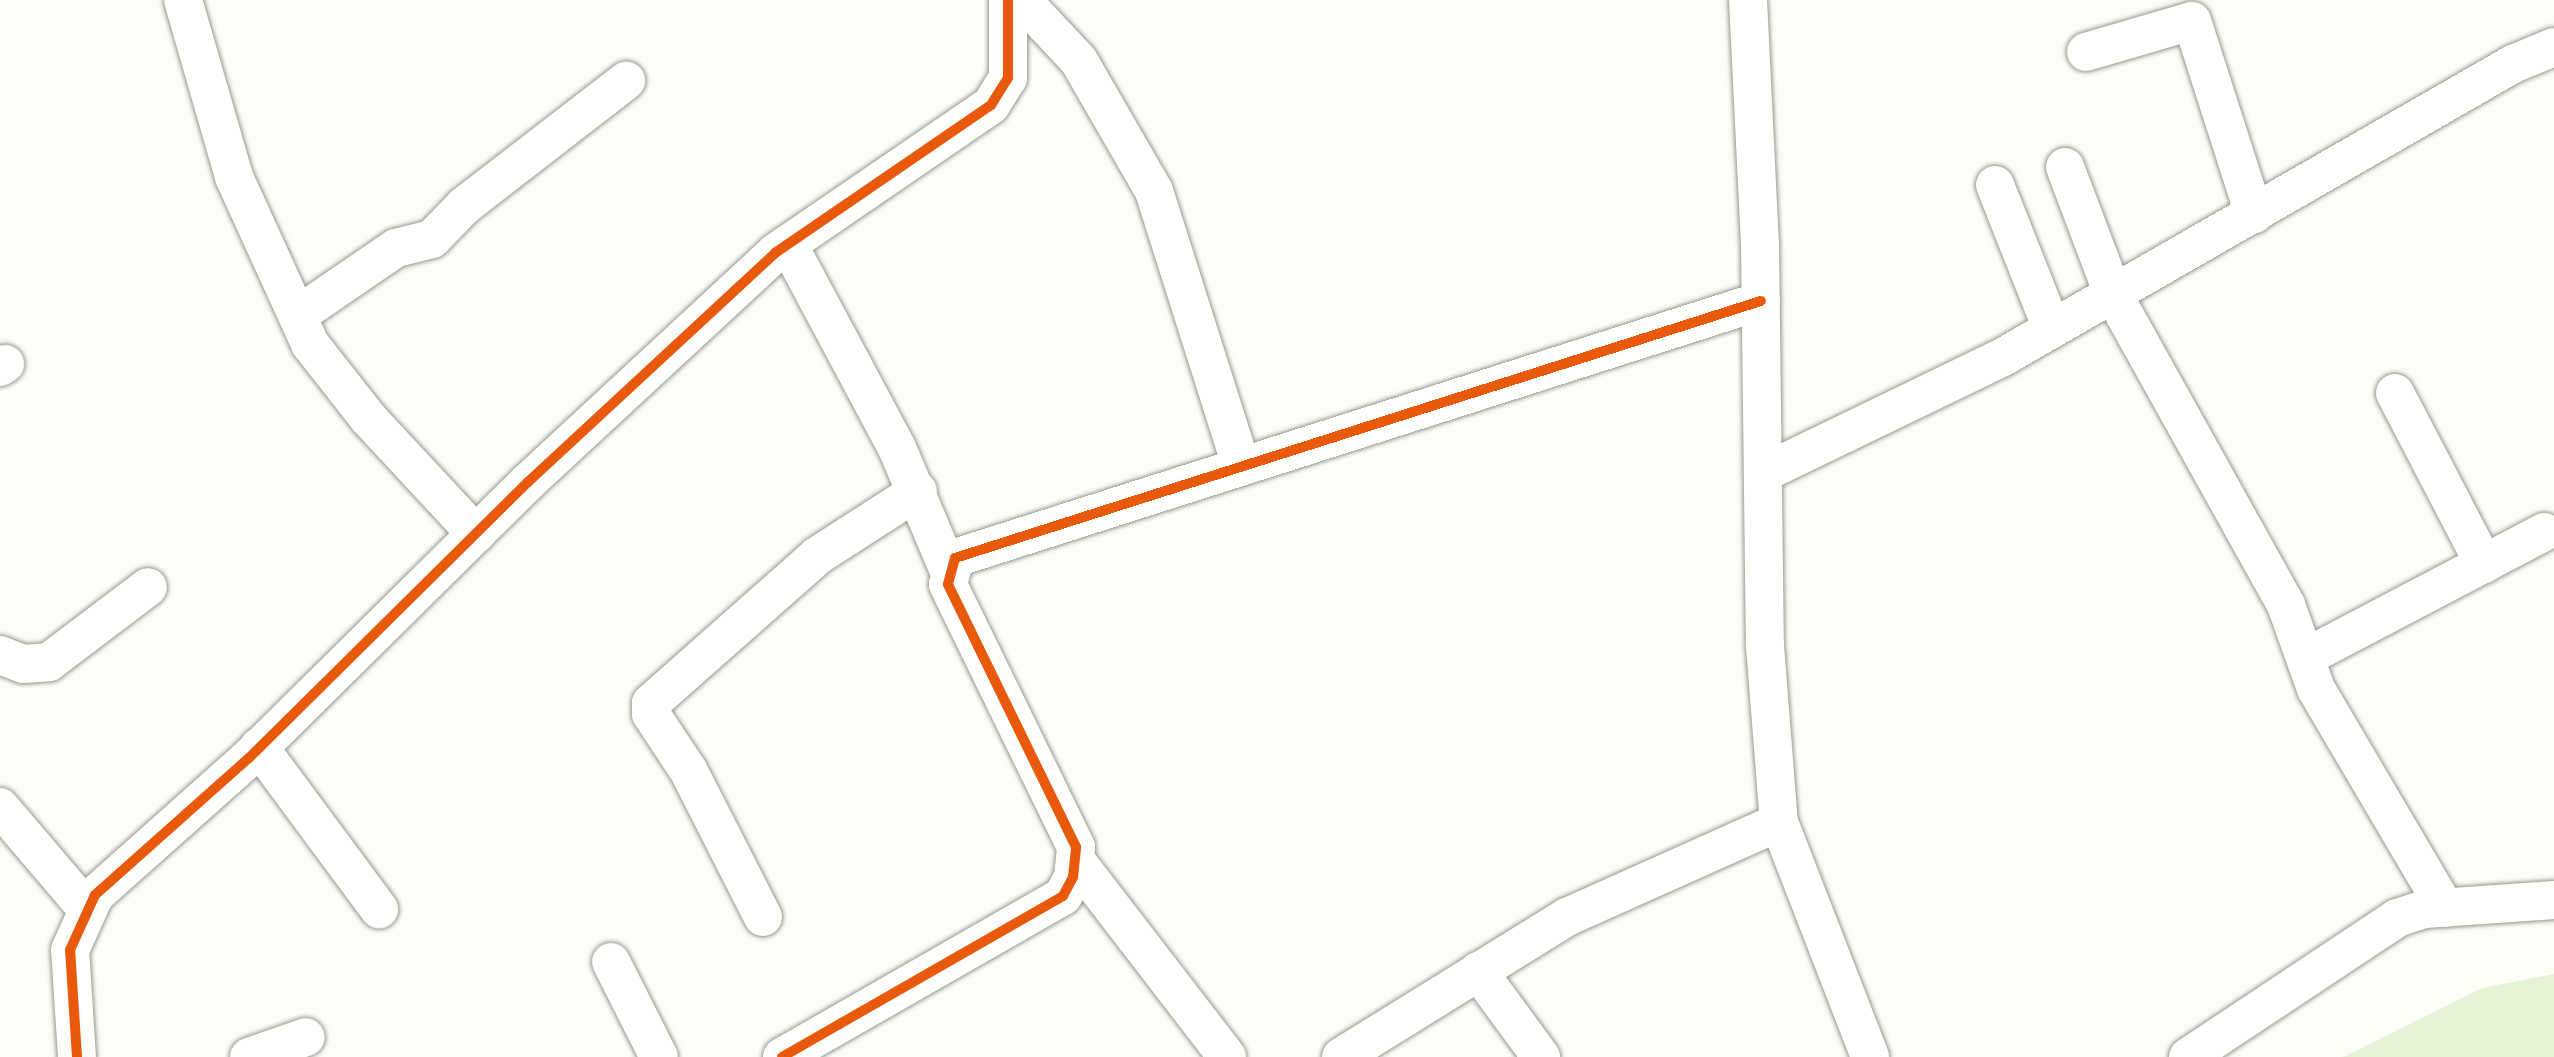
<!DOCTYPE html>
<style>
body{margin:0}
#map{position:relative;width:2554px;height:1057px;overflow:hidden;background:#fdfcf7;font-family:"Crimson Pro",serif}
div>[style]{position:absolute}
[style*='--x']{left:calc(var(--x)*1px);top:calc(var(--y)*1px);width:calc(var(--w)*1px);rotate:calc(var(--a)*1deg)}
.green>*{inset:0;background:#e7f3d7}
.roads{filter:drop-shadow(0 0 2px #979795) drop-shadow(0 0 2px #979795)}
.minor>*{height:38px;margin:-19px;padding:0 19px;transform-origin:19px;border-radius:19px;background:#fffffe}
.cycleway>*{height:10px;margin:-5px;padding:0 5px;transform-origin:5px;border-radius:5px;background:#e8590c}
span{translate:-50% -50%;white-space:nowrap;text-align:center;line-height:1.15;-webkit-text-stroke:7px #fff;paint-order:stroke}
</style>
<div id="map">
<div class="green">
<div style="clip-path:polygon(2554px 974px,2554px 1057px,2343px 1057px,2482px 988px)"></div>
</div>
<div class="roads">
<div class="minor">
<div style="--x:183;--y:0;--w:184;--a:73.9"></div>
<div style="--x:234;--y:177;--w:183;--a:65.5"></div>
<div style="--x:310;--y:344;--w:95;--a:51.8"></div>
<div style="--x:369;--y:419;--w:157;--a:47.1"></div>
<div style="--x:1022;--y:0;--w:83;--a:46.9"></div>
<div style="--x:1079;--y:61;--w:150;--a:60"></div>
<div style="--x:1154;--y:191;--w:287;--a:72.4"></div>
<div style="--x:1748;--y:0;--w:245;--a:87.2"></div>
<div style="--x:1760;--y:245;--w:401;--a:89.3"></div>
<div style="--x:1765;--y:646;--w:177;--a:85.5"></div>
<div style="--x:1779;--y:822;--w:252;--a:68.8"></div>
<div style="--x:2086;--y:52;--w:110;--a:-16.3"></div>
<div style="--x:2192;--y:21;--w:203;--a:72.2"></div>
<div style="--x:2065;--y:167;--w:136;--a:69.3"></div>
<div style="--x:2113;--y:294;--w:356;--a:60.9"></div>
<div style="--x:2286;--y:605;--w:89;--a:70.3"></div>
<div style="--x:2316;--y:689;--w:254;--a:59.5"></div>
<div style="--x:1995;--y:185;--w:155;--a:68.4"></div>
<div style="--x:788;--y:244;--w:231;--a:61.9"></div>
<div style="--x:897;--y:448;--w:131;--a:67.1"></div>
<div style="--x:298;--y:315;--w:119;--a:-34.4"></div>
<div style="--x:396;--y:248;--w:37;--a:-14"></div>
<div style="--x:432;--y:239;--w:46;--a:-45.9"></div>
<div style="--x:464;--y:206;--w:205;--a:-37.7"></div>
<div style="--x:0;--y:367;--w:6;--a:-31"></div>
<div style="--x:2395;--y:393;--w:193;--a:62.5"></div>
<div style="--x:1763;--y:473;--w:267;--a:-25.8"></div>
<div style="--x:2003;--y:357;--w:588;--a:-29.88"></div>
<div style="--x:2513;--y:64;--w:44;--a:-22.5"></div>
<div style="--x:0;--y:655;--w:25;--a:21"></div>
<div style="--x:23;--y:664;--w:26;--a:-4"></div>
<div style="--x:49;--y:662;--w:124;--a:-37.1"></div>
<div style="--x:2306;--y:657;--w:269;--a:-27.7"></div>
<div style="--x:259;--y:747;--w:202;--a:53.5"></div>
<div style="--x:0;--y:807;--w:133;--a:49.6"></div>
<div style="--x:1077;--y:862;--w:246;--a:52.4"></div>
<div style="--x:763;--y:917;--w:165;--a:-117"></div>
<div style="--x:688;--y:770;--w:67;--a:-123.5"></div>
<div style="--x:651;--y:714;--w:11;--a:-90"></div>
<div style="--x:651;--y:703;--w:222;--a:-41.5"></div>
<div style="--x:817;--y:556;--w:120;--a:-32.8"></div>
<div style="--x:611;--y:962;--w:106;--a:63.2"></div>
<div style="--x:1478;--y:971;--w:107;--a:53.8"></div>
<div style="--x:77;--y:1057;--w:107;--a:-93.7"></div>
<div style="--x:70;--y:950;--w:60;--a:-65.6"></div>
<div style="--x:95;--y:895;--w:206;--a:-41.7"></div>
<div style="--x:249;--y:758;--w:392;--a:-44.7"></div>
<div style="--x:528;--y:482;--w:337;--a:-42.8"></div>
<div style="--x:775;--y:253;--w:262;--a:-34.4"></div>
<div style="--x:991;--y:105;--w:32;--a:-58"></div>
<div style="--x:1008;--y:78;--w:78;--a:-90"></div>
<div style="--x:249;--y:1057;--w:60;--a:-19.3"></div>
<div style="--x:782;--y:1057;--w:324;--a:-29.8"></div>
<div style="--x:1063;--y:896;--w:21;--a:-62"></div>
<div style="--x:1073;--y:877;--w:30;--a:-84"></div>
<div style="--x:1076;--y:847;--w:292;--a:-116"></div>
<div style="--x:948;--y:584;--w:27;--a:-75"></div>
<div style="--x:955;--y:558;--w:846;--a:-17.69"></div>
<div style="--x:1341;--y:1057;--w:266;--a:-31.8"></div>
<div style="--x:1567;--y:917;--w:232;--a:-24.1"></div>
<div style="--x:2188;--y:1057;--w:251;--a:-33.6"></div>
<div style="--x:2397;--y:918;--w:29;--a:-18"></div>
<div style="--x:2425;--y:909;--w:129;--a:-4"></div>
</div>
</div>
<div class="cycleway">
<div style="--x:77;--y:1057;--w:107;--a:-93.7"></div>
<div style="--x:70;--y:950;--w:60;--a:-65.6"></div>
<div style="--x:95;--y:895;--w:206;--a:-41.7"></div>
<div style="--x:249;--y:758;--w:392;--a:-44.7"></div>
<div style="--x:528;--y:482;--w:337;--a:-42.8"></div>
<div style="--x:775;--y:253;--w:262;--a:-34.4"></div>
<div style="--x:991;--y:105;--w:32;--a:-58"></div>
<div style="--x:1008;--y:78;--w:78;--a:-90"></div>
<div style="--x:782;--y:1057;--w:324;--a:-29.8"></div>
<div style="--x:1063;--y:896;--w:21;--a:-62"></div>
<div style="--x:1073;--y:877;--w:30;--a:-84"></div>
<div style="--x:1076;--y:847;--w:292;--a:-116"></div>
<div style="--x:948;--y:584;--w:27;--a:-75"></div>
<div style="--x:955;--y:558;--w:846;--a:-17.69"></div>
</div>
</div>
